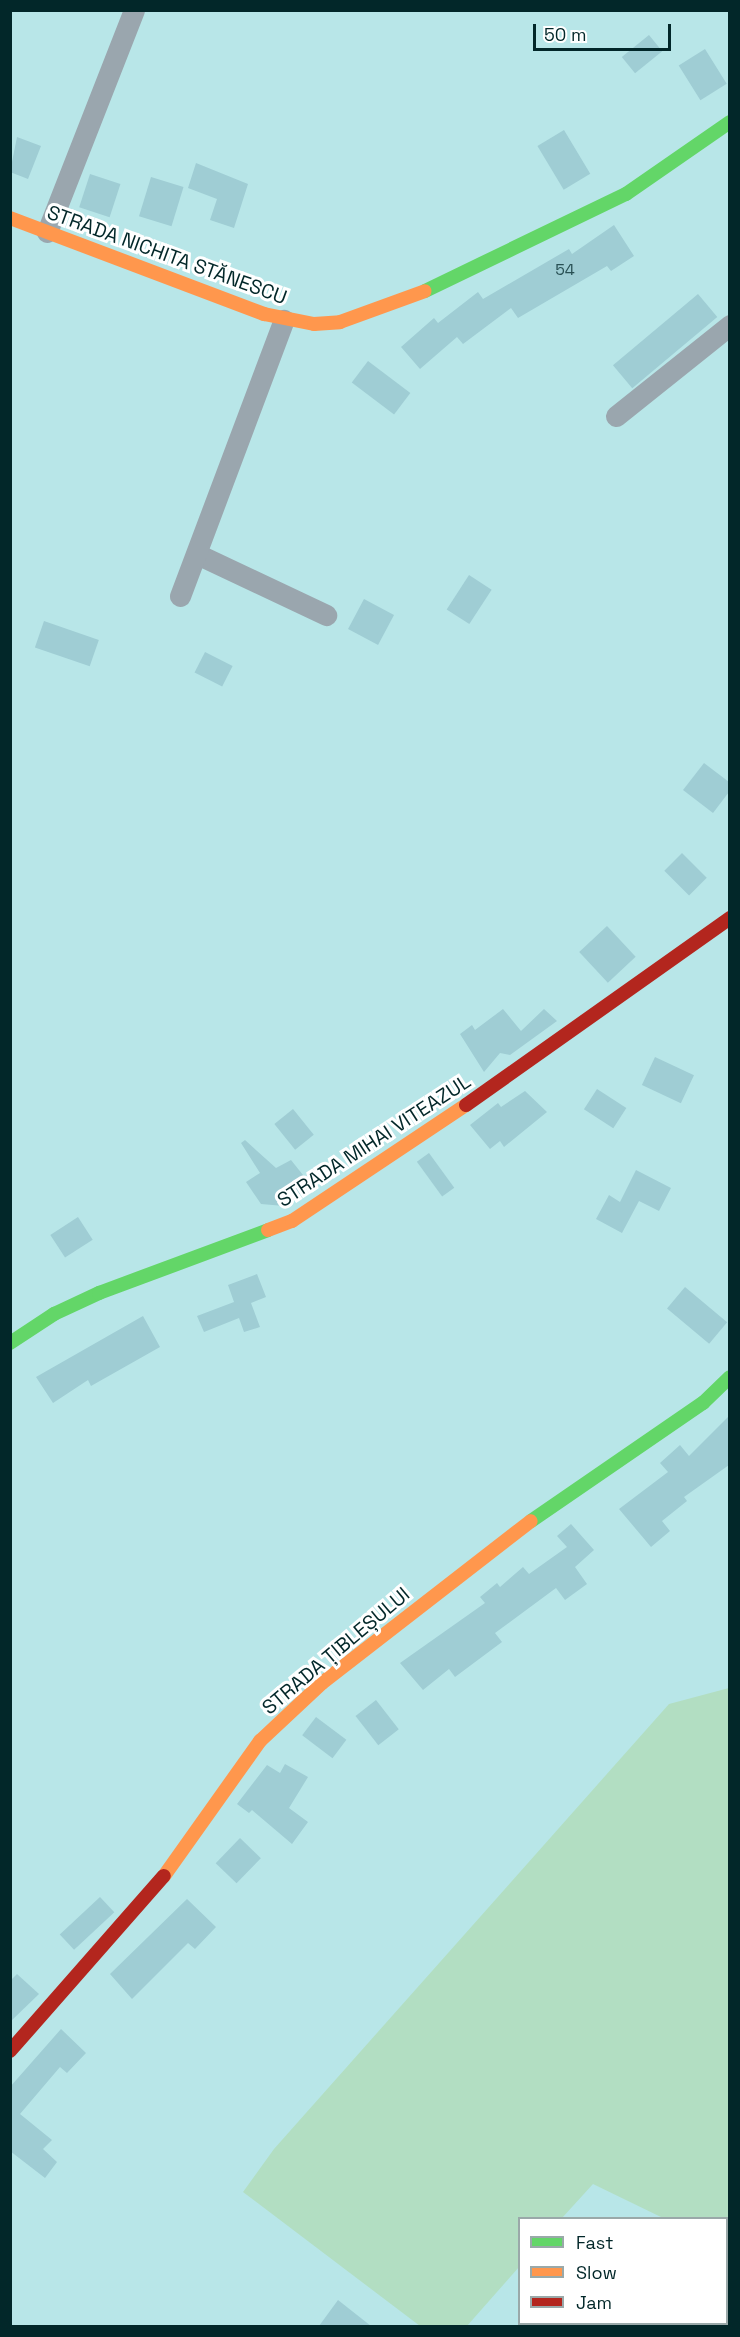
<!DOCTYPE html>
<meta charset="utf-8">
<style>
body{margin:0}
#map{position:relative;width:740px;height:2337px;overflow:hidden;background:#b8e6e8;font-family:"Space Grotesk",sans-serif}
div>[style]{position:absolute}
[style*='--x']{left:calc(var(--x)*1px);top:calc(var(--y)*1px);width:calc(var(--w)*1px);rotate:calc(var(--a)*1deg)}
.green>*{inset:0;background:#b2dec2}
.building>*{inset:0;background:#9fcdd4;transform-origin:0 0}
.street>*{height:21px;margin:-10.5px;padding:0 10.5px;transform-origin:10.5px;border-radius:10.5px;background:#9aa6ae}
.fast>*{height:14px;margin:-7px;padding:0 7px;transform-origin:7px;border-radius:7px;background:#63d668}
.slow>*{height:14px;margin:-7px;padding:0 7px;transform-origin:7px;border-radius:7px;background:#ff974d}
.jam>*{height:14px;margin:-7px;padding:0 7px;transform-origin:7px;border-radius:7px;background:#b3261e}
span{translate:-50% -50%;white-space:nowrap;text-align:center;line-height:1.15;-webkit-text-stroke:6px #fff;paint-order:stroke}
.number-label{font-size:16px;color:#295054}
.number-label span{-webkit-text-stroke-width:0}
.street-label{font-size:20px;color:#022729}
.frame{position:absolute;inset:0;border:12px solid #022729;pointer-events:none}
.legend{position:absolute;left:518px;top:2217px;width:210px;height:108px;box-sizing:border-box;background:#fff;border:2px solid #9aa9a9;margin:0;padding:8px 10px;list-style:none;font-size:18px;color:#022729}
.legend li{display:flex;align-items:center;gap:12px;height:30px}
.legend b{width:30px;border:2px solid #9aa9a9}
.scale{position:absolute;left:533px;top:24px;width:138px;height:27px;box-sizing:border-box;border:3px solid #022729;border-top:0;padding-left:8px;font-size:18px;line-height:21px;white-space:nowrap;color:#022729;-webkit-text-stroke:4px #fff;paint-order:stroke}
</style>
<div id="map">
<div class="green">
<div style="clip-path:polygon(729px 1688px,729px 2254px,726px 2218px,663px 2218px,593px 2184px,562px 2218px,520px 2218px,519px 2267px,467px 2326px,420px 2326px,243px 2192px,274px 2149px,669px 1704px)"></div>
</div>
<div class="building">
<div style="left:649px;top:35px;width:21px;height:35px;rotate:51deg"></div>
<div style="left:705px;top:49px;width:41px;height:31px;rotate:58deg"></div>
<div style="left:564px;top:130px;width:51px;height:31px;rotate:59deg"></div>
<div style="clip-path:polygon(17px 137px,41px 146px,28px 179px,10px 172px)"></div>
<div style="clip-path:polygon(196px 163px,248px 184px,234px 228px,210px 220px,217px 199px,188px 188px)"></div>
<div style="left:90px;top:174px;width:32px;height:35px;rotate:18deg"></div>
<div style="left:151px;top:177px;width:34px;height:41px;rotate:17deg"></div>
<div style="clip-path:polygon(614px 225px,634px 256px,611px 271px,607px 266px,518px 318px,511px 308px,463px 344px,457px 337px,420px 369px,401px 347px,434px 318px,438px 323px,478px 292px,483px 299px,569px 249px,572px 254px)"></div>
<div style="left:698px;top:294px;width:30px;height:111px;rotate:50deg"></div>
<div style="left:368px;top:361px;width:53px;height:27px;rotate:37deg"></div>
<div style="left:469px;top:575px;width:27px;height:41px;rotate:33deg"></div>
<div style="left:364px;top:599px;width:34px;height:34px;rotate:28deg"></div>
<div style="left:44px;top:621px;width:58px;height:28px;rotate:19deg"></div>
<div style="left:205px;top:652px;width:31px;height:23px;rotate:27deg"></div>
<div style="clip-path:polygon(704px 763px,729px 782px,729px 792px,713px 813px,683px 790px)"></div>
<div style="left:682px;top:853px;width:35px;height:25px;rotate:45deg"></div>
<div style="left:607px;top:926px;width:42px;height:38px;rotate:47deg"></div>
<div style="clip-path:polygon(503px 1009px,521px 1031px,544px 1009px,557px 1021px,510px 1055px,500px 1053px,484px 1072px,460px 1034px,472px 1025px,475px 1030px)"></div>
<div style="left:655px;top:1057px;width:43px;height:31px;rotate:25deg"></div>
<div style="left:597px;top:1089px;width:35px;height:24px;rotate:33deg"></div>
<div style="clip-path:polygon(525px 1091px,547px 1112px,504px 1147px,500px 1141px,490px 1149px,470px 1125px,498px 1103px,501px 1107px)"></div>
<div style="left:293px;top:1109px;width:33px;height:24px;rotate:51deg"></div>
<div style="clip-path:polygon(245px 1140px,276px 1168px,291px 1160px,311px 1185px,284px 1206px,261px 1204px,246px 1182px,260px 1173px,241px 1143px)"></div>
<div style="left:429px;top:1153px;width:43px;height:15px;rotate:54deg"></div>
<div style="clip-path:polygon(636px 1170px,671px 1188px,659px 1211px,639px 1201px,622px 1233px,596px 1219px,609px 1195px,620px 1202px)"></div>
<div style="left:78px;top:1217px;width:27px;height:33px;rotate:57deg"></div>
<div style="clip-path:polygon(257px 1274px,266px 1297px,251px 1303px,260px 1327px,244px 1332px,239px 1318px,204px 1332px,197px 1316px,234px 1302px,228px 1285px)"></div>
<div style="left:685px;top:1287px;width:55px;height:28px;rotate:40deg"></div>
<div style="clip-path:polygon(143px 1316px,160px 1347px,91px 1386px,88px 1380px,53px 1403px,36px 1377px)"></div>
<div style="clip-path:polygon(729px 1416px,729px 1465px,684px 1497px,687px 1501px,662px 1521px,670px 1531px,651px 1547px,619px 1509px,668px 1472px,660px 1463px,680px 1445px,689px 1456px)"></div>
<div style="clip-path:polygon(571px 1524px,594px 1550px,575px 1567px,587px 1584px,565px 1600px,556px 1588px,495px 1633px,502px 1642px,455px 1677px,449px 1669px,423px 1690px,400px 1663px,485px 1603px,480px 1597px,497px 1583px,500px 1587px,523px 1567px,529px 1574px,567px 1547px,557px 1536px)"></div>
<div style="left:376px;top:1700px;width:37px;height:26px;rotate:52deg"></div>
<div style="left:316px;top:1717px;width:38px;height:23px;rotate:37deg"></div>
<div style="clip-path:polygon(285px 1764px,308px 1777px,289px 1808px,308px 1822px,292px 1844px,252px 1810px,249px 1813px,237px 1804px,267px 1765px,280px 1773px)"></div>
<div style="left:240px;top:1838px;width:29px;height:35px;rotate:44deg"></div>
<div style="left:100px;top:1897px;width:21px;height:55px;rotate:47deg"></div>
<div style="clip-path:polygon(187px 1899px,216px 1927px,195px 1949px,188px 1943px,132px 1999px,110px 1974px)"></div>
<div style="clip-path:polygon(17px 1974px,39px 1994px,10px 2022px,10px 1981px)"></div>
<div style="clip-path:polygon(61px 2029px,86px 2053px,67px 2073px,60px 2067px,20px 2114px,52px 2140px,43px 2149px,57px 2162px,45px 2178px,10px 2151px,10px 2087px)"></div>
<div style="clip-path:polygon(338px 2300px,371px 2326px,319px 2326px)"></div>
</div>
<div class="street">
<div style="--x:47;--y:232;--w:238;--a:-68.6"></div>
<div style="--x:616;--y:416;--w:146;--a:-38.6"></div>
<div style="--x:197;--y:554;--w:143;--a:25.3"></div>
<div style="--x:180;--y:596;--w:295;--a:-69.4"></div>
</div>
<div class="fast">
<div style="--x:425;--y:291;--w:223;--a:-25.8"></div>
<div style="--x:626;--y:194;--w:126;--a:-34.7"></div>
<div style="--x:10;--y:1343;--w:53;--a:-33.4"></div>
<div style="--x:54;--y:1314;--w:50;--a:-25"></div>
<div style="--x:99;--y:1293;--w:180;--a:-20.4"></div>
<div style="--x:531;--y:1521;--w:209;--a:-34.5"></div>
<div style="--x:703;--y:1403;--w:37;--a:-44"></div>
</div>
<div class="slow">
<div style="--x:10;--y:218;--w:272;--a:20.7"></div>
<div style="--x:264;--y:314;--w:51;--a:11.3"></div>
<div style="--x:314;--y:324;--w:26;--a:-4"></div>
<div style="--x:340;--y:322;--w:90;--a:-20"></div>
<div style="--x:268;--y:1230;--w:26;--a:-21"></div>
<div style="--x:292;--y:1221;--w:209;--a:-33.7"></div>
<div style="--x:164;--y:1876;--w:166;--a:-54.6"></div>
<div style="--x:260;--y:1741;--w:85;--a:-43.1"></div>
<div style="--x:322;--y:1683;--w:264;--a:-37.8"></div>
</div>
<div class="jam">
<div style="--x:466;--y:1105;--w:324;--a:-35.3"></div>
<div style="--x:10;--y:2051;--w:233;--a:-48.7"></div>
</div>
<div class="number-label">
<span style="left:565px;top:270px">54</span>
</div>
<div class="street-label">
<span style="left:167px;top:255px;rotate:20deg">STRADA NICHITA STĂNESCU</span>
<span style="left:374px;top:1141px;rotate:-33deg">STRADA MIHAI VITEAZUL</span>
<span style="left:336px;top:1651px;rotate:-40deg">STRADA ȚIBLEȘULUI</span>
</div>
<div class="frame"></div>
<ul class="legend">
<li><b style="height:8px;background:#63d668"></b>Fast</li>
<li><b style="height:8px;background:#ff974d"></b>Slow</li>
<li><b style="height:8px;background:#b3261e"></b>Jam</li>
</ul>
<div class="scale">50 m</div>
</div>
